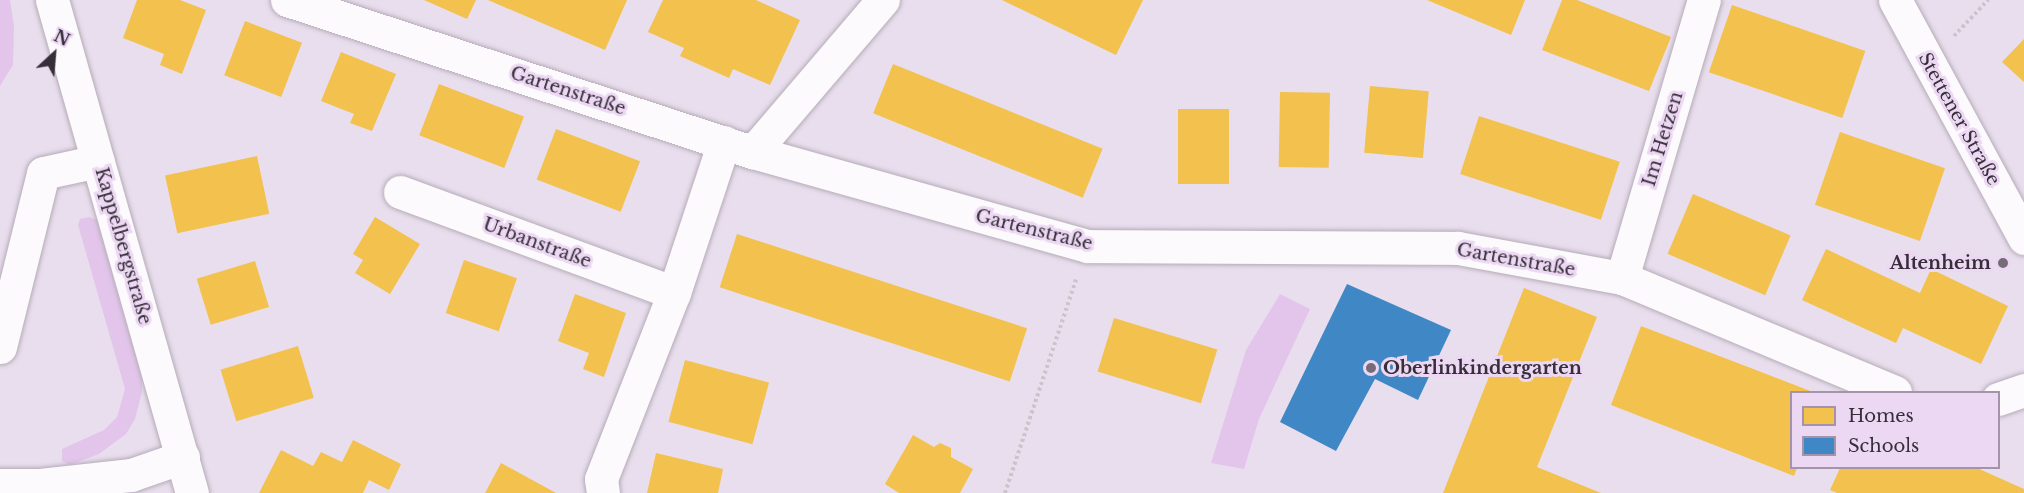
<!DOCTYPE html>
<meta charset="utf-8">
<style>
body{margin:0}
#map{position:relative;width:2024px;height:493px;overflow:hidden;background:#e9deed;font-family:"Libre Baskerville",serif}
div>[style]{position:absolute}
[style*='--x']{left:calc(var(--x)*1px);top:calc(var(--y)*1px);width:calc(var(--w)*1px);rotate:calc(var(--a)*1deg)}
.green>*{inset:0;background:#e3c5ec}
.homes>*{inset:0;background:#f2c14e;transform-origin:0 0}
.schools>*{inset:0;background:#3f88c5}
.path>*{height:4px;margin-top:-2px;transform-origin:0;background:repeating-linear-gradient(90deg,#c9c5cb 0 3px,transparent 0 6px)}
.roads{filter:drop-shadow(0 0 2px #b5acb8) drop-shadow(0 0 2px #b5acb8)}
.minor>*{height:33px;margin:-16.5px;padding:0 16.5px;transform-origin:16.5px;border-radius:16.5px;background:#fcfafc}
.dots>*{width:16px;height:16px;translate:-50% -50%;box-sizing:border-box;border:3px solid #ecd8f3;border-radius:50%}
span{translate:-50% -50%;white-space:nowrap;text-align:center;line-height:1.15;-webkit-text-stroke:6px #ecd8f3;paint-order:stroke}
.street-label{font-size:18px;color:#362e39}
.poi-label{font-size:18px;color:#362e39;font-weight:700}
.right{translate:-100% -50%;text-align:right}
.left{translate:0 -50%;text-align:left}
.legend{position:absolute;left:1790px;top:391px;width:210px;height:78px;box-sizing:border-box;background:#ecd8f3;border:2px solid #a394a9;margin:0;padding:8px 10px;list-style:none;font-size:18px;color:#362e39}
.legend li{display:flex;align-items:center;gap:12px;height:30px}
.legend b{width:30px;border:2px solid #a394a9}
.north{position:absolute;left:24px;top:24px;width:60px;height:60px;-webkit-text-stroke:4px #ecd8f3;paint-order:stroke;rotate:26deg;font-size:16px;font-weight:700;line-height:24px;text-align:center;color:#362e39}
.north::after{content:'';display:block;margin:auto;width:21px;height:27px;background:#362e39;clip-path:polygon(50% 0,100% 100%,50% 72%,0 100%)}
</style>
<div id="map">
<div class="green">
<div style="clip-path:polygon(0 0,10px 0,14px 26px,13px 65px,0 86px)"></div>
<div style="clip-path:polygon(89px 217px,97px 220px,142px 379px,142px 392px,135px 419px,126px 434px,99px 454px,70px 465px,62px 461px,62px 449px,104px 430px,117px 417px,125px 389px,78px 225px,80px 219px)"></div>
<div style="clip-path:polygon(1280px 294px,1310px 309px,1259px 419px,1244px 469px,1211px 463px,1246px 350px)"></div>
</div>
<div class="homes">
<div style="clip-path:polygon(137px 0,180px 0,206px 10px,182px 74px,160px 65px,164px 54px,123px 38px)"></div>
<div style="clip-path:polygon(424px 0,476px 0,467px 19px)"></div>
<div style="clip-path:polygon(488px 0,627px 0,605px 50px)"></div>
<div style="clip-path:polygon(663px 0,756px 0,800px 20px,770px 85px,733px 69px,729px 78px,680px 56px,684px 48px,648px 32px)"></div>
<div style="clip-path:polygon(1002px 0,1143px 0,1116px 55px)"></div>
<div style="clip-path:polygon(1427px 0,1525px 0,1511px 35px)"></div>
<div style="clip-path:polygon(1562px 0,1577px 0,1671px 37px,1649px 91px,1542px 50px)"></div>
<div style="left:1732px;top:5px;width:141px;height:71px;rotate:19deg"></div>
<div style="left:245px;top:21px;width:61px;height:58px;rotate:21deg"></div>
<div style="clip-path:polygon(2024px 39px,2024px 82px,2002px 62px)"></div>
<div style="clip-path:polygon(341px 52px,396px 74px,372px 131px,350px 123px,354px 114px,321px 101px)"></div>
<div style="left:893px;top:64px;width:226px;height:53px;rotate:22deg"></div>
<div style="left:439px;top:84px;width:91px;height:55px;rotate:21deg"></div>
<div style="left:1370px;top:86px;width:59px;height:67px;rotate:5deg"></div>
<div style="left:1280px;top:92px;width:50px;height:75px;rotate:1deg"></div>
<div style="left:1178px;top:109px;width:51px;height:75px"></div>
<div style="left:1479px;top:116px;width:148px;height:61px;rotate:18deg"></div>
<div style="left:556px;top:129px;width:90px;height:54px;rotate:21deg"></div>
<div style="left:1840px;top:132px;width:111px;height:77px;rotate:19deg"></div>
<div style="left:257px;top:156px;width:59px;height:94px;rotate:78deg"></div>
<div style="left:1693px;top:194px;width:106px;height:65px;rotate:23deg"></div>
<div style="clip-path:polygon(375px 217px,420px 244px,390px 294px,355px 273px,363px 260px,353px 254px)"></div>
<div style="left:737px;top:234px;width:305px;height:56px;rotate:18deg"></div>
<div style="clip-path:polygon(1826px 249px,1920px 293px,1931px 269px,2008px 306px,1981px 364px,1903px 328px,1896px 343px,1802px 300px)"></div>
<div style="left:464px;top:260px;width:56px;height:56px;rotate:19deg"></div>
<div style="left:255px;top:261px;width:48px;height:61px;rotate:73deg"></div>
<div style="clip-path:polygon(1524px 288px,1597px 317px,1537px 467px,1601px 493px,1443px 493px)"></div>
<div style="clip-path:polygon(575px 294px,626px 313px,604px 377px,583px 369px,589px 353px,558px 341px)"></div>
<div style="left:1114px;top:318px;width:108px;height:56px;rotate:17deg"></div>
<div style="clip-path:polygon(1641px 326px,1813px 392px,1791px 393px,1791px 468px,1797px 468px,1794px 476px,1611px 405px)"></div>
<div style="left:298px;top:346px;width:54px;height:81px;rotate:73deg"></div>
<div style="left:685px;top:360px;width:87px;height:64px;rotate:15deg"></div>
<div style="clip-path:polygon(913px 435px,934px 447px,940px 443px,951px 448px,951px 457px,973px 469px,960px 493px,899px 493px,885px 484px)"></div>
<div style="clip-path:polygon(353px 440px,401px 464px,389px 490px,369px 480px,363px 493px,259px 493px,281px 450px,313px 466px,321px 452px,342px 462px)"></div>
<div style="clip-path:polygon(656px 453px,723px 469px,718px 493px,647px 493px)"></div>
<div style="clip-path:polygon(501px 463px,556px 493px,485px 493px)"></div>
<div style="clip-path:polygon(1840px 468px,1977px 468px,2024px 489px,2024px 493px,1837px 493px,1830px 490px)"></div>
</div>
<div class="schools">
<div style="clip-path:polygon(1347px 284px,1451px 330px,1418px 400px,1375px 379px,1336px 451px,1280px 422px)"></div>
</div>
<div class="path">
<div style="--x:1954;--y:36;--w:50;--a:-46.6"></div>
<div style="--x:1005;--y:493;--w:225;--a:-71.6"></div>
</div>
<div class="roads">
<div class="minor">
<div style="--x:52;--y:0;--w:512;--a:74.15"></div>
<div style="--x:287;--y:0;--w:490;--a:18.1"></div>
<div style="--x:753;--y:152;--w:347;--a:15.7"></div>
<div style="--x:1087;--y:246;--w:371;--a:0.3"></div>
<div style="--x:1458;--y:248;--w:167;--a:10.4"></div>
<div style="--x:1622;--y:278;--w:296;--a:22.7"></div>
<div style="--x:1895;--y:0;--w:271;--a:61.5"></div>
<div style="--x:753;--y:152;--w:200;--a:-49.5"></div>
<div style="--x:400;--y:192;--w:292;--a:20.2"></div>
<div style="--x:1622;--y:278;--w:290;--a:-73.6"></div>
<div style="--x:0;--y:347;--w:179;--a:-76.1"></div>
<div style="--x:43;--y:173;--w:56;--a:-12.3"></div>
<div style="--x:1998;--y:399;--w:28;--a:-19"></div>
<div style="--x:0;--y:485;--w:40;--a:0"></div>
<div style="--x:40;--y:485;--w:92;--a:-6.3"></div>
<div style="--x:131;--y:475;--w:55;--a:-19.1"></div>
<div style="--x:603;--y:493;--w:14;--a:-98"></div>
<div style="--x:601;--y:479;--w:200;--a:-68.6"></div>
<div style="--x:674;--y:293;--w:159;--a:-71.7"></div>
</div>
</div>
<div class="dots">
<div style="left:2003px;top:263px;background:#756c78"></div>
<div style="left:1371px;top:368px;background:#756c78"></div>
</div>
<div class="street-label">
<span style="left:568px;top:91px;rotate:18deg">Gartenstraße</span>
<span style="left:1959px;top:119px;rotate:61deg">Stettener Straße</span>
<span style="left:1663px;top:139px;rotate:-73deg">Im Hetzen</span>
<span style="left:1034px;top:230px;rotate:14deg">Gartenstraße</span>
<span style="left:537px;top:243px;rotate:20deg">Urbanstraße</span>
<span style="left:123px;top:246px;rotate:74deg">Kappelbergstraße</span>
<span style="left:1516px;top:260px;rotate:10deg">Gartenstraße</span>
</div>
<div class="poi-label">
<span class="right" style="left:1991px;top:263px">Altenheim</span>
<span class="left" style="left:1383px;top:368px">Oberlinkindergarten</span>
</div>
<ul class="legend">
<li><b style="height:16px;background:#f2c14e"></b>Homes</li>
<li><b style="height:16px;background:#3f88c5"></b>Schools</li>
</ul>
<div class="north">N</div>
</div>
